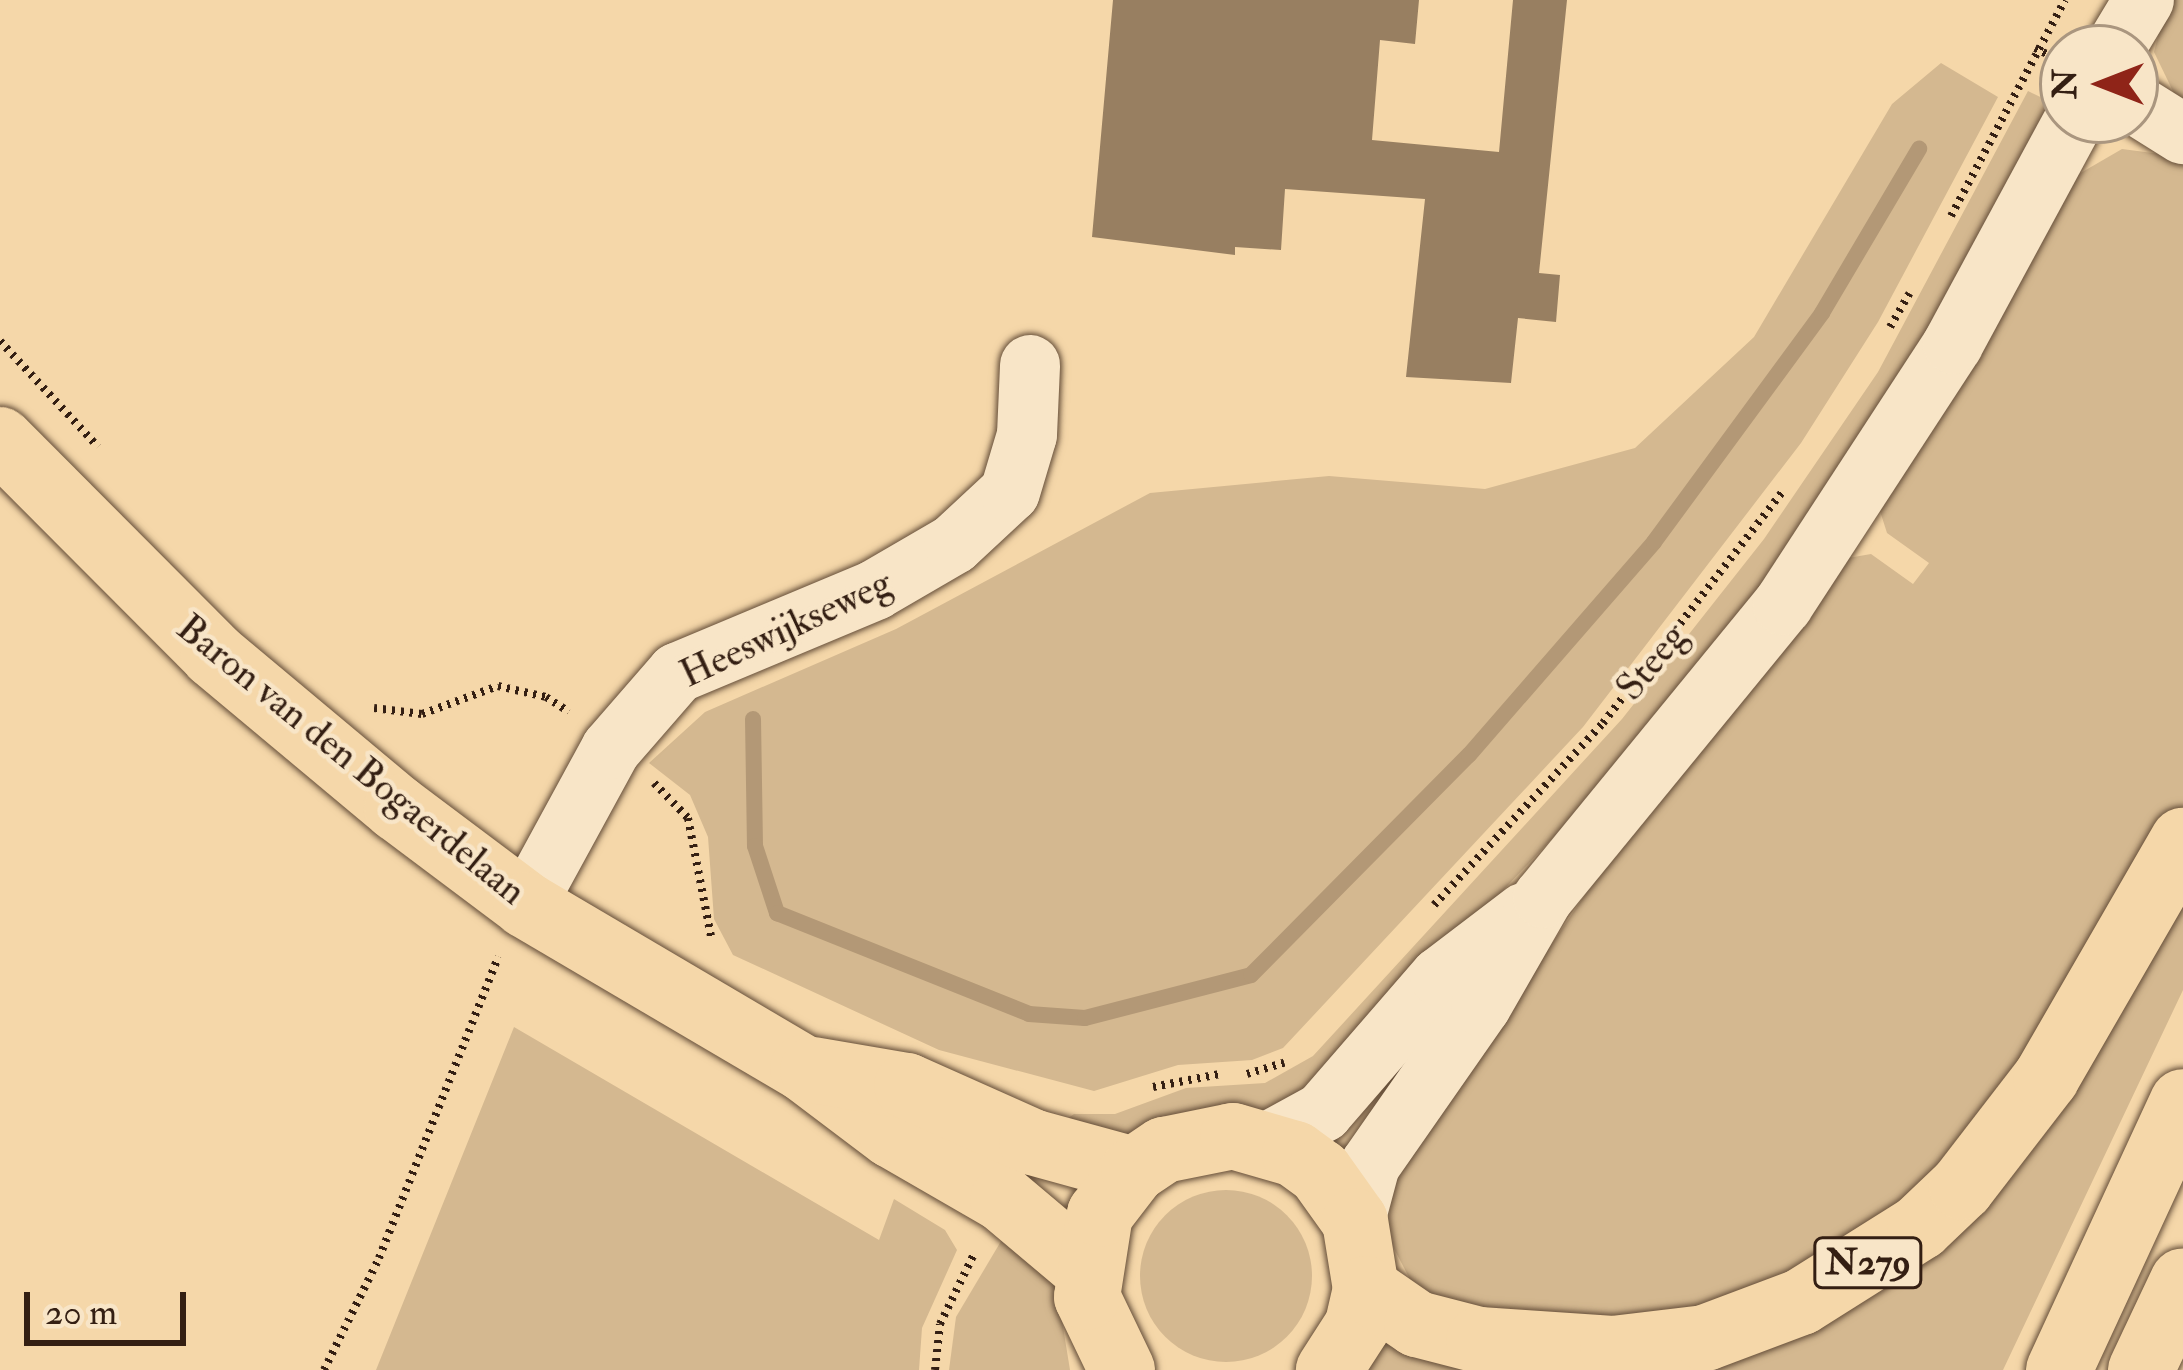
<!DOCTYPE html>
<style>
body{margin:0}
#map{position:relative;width:2183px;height:1370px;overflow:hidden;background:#f5d7a9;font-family:"IM FELL Double Pica",serif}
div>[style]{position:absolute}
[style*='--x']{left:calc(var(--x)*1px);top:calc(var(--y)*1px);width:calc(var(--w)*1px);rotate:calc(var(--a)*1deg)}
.green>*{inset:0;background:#d4b890}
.round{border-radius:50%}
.stream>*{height:16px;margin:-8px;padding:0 8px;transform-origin:8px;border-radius:8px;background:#b39876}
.building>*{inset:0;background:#987f61}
.path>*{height:8px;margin-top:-4px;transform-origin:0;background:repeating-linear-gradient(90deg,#341f13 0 3px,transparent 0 9px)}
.roads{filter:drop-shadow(0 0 3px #644d38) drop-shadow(0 0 3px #644d38)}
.minor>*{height:60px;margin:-30px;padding:0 30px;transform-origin:30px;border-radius:30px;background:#f8e5c7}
.major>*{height:66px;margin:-33px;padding:0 33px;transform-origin:33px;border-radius:33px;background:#f5d7a9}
.highway>*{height:66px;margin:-33px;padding:0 33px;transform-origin:33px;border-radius:33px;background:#f5d7a9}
span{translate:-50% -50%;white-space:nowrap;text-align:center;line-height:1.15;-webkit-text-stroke:9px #f8e5c7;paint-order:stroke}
.shield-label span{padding:3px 9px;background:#f8e5c7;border:3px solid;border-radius:9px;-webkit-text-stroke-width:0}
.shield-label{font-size:36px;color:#341f13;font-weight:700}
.street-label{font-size:39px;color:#341f13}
.north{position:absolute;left:2039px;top:24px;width:120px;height:120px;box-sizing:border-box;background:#f8e5c7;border:3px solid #aa967f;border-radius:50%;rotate:270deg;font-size:33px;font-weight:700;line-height:48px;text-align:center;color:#341f13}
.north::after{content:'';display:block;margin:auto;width:42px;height:54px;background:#8f2418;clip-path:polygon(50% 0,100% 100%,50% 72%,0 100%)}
.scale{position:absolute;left:24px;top:1292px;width:162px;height:54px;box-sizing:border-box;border:6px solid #341f13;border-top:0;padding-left:15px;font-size:36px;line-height:42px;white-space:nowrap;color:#341f13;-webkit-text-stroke:9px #f8e5c7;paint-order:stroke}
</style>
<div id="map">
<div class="green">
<div style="clip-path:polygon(2167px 0,2183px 0,2183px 112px,2154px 52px)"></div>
<div style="clip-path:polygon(1941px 63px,1998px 97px,1878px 322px,1801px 443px,1583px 727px,1283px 1048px,1252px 1060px,1178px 1065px,1094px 1091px,939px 1050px,733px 955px,714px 919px,708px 837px,690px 795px,649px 763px,705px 712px,896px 629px,1150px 493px,1329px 476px,1485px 489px,1635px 448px,1754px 337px,1892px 104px)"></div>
<div style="clip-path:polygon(2028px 91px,2053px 103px,1934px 332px,1744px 613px,1561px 829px,1320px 1084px,1278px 1107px,1117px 1136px,1061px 1123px,1074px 1114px,1115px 1114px,1186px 1088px,1265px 1083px,1313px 1056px,1622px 719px,1764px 539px,1878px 372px)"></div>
<div style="clip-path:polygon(2122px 149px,2183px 157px,2183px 808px,1979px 1135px,1840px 1255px,1672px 1321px,1476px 1318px,1414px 1287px,1388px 1237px,1392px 1180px,1610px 858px,1848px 558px,1871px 554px,1913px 584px,1929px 563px,1887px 533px,1880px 511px,2072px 178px)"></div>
<div style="clip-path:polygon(2183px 880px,2183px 990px,2003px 1370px,1368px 1370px,1380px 1331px,1466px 1358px,1851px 1295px)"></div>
<div style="clip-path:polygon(514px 1027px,879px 1240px,894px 1199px,945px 1230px,957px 1250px,922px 1328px,919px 1370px,376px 1370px)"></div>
<div class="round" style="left:1140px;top:1190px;width:172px;height:172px"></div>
<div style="clip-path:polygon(1010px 1226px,1056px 1284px,1070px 1370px,949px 1370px,956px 1317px)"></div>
</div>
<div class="stream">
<div style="--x:753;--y:719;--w:127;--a:89.1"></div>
<div style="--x:755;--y:846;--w:71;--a:71.8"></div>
<div style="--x:777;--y:913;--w:271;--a:21.8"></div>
<div style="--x:1029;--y:1014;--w:56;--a:4.1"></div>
<div style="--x:1085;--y:1018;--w:171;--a:-14.5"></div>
<div style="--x:1251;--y:975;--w:310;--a:-45.3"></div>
<div style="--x:1469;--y:755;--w:282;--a:-49"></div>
<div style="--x:1654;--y:542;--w:284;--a:-53.7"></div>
<div style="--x:1822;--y:313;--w:191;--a:-59.4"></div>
</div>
<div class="building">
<div style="clip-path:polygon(1113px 0,1419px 0,1415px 44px,1380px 40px,1372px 140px,1499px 152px,1513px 0,1567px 0,1539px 273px,1560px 275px,1556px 322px,1518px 318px,1511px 383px,1406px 377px,1425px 199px,1285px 189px,1281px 250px,1235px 247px,1235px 255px,1092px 237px)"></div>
</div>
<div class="path">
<div style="--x:2035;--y:48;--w:28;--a:27"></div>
<div style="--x:1951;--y:216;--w:244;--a:-62.2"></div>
<div style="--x:1890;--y:327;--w:39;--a:-60"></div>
<div style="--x:0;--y:341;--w:144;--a:47.2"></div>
<div style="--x:374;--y:708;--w:48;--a:7.1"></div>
<div style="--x:422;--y:714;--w:81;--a:-20.2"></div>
<div style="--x:498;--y:686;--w:49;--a:12.9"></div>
<div style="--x:546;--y:697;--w:27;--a:33"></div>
<div style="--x:654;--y:783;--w:49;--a:45.8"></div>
<div style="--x:688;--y:818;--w:125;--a:79"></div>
<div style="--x:1434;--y:905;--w:248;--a:-47.1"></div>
<div style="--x:1603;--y:723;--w:295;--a:-52.2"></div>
<div style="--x:1247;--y:1074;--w:39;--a:-17"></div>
<div style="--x:1153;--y:1087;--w:68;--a:-11"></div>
<div style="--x:324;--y:1370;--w:125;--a:-63.8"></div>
<div style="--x:379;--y:1258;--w:324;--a:-68.4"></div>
<div style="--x:935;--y:1370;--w:46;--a:-83.8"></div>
<div style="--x:940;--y:1324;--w:80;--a:-64.1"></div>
</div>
<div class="roads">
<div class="minor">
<div style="--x:2115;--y:48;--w:56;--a:-58.9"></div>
<div style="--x:2135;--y:104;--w:57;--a:32"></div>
<div style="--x:526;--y:905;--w:178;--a:-61.4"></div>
<div style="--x:611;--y:749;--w:101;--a:-49"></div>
<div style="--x:677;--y:673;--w:215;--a:-22.7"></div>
<div style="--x:875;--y:590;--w:91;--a:-30.2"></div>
<div style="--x:954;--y:544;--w:76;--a:-42.9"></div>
<div style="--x:1010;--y:492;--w:59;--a:-73.4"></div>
<div style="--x:1027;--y:435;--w:70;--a:-87.5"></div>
<div style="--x:1268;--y:1142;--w:63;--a:-28.6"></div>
<div style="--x:1323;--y:1112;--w:179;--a:-49.1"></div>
<div style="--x:1440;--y:977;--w:106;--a:-37.3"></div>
<div style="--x:1355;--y:1221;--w:58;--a:-75"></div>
<div style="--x:1370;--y:1165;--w:194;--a:-55.1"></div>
<div style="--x:1481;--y:1006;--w:125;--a:-60.1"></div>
<div style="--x:1543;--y:898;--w:379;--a:-50.7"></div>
<div style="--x:1783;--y:605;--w:311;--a:-56.9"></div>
<div style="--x:1953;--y:344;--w:255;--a:-61.6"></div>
</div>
<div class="major">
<div style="--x:0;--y:440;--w:303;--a:45.1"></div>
<div style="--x:214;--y:655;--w:239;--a:39.9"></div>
<div style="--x:397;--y:808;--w:161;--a:36.9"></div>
<div style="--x:526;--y:905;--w:321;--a:30.5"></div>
<div style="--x:803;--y:1068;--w:111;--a:37"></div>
<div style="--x:892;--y:1135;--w:128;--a:30"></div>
<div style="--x:1003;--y:1199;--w:109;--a:40.1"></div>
<div style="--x:813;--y:1070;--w:95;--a:9.7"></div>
<div style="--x:907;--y:1086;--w:137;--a:24.1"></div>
<div style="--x:1032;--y:1142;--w:106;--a:15.4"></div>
<div style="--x:1122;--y:1370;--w:81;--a:-115.6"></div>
<div style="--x:1087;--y:1297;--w:84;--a:-81.1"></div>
<div style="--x:1100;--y:1214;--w:56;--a:-52.3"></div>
<div style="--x:1134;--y:1170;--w:36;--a:-34"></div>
<div style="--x:1164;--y:1150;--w:70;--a:-11.5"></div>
<div style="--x:1233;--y:1136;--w:65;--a:16.2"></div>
<div style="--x:1295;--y:1154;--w:31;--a:36"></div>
<div style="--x:1320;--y:1172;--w:60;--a:54.5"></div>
<div style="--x:1355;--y:1221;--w:69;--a:80.8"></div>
<div style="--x:1366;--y:1289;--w:37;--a:103"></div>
<div style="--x:1358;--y:1325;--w:54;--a:122.8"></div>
</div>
<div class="highway">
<div style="--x:1366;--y:1289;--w:62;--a:34.5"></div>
<div style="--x:1417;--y:1324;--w:64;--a:14.5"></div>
<div style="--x:1479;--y:1340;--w:134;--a:3.8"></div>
<div style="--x:1613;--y:1349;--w:93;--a:-6.8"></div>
<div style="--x:1705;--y:1338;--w:103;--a:-20.6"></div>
<div style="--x:1801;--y:1302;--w:141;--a:-32.2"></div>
<div style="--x:1920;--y:1227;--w:58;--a:-43.6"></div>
<div style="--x:1962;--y:1187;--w:138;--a:-52.4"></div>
<div style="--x:2046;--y:1078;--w:274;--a:-60"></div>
<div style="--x:2059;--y:1370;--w:295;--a:-65.2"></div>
<div style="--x:2141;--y:1370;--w:98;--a:-64.7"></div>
</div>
</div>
<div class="shield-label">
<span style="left:1868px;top:1263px">N279</span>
</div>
<div class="street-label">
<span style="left:786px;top:629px;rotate:-25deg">Heeswijkseweg</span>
<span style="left:1652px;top:662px;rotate:-51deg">Steeg</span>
<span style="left:351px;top:760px;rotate:39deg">Baron van den Bogaerdelaan</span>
</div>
<div class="north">N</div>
<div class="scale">20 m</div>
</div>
